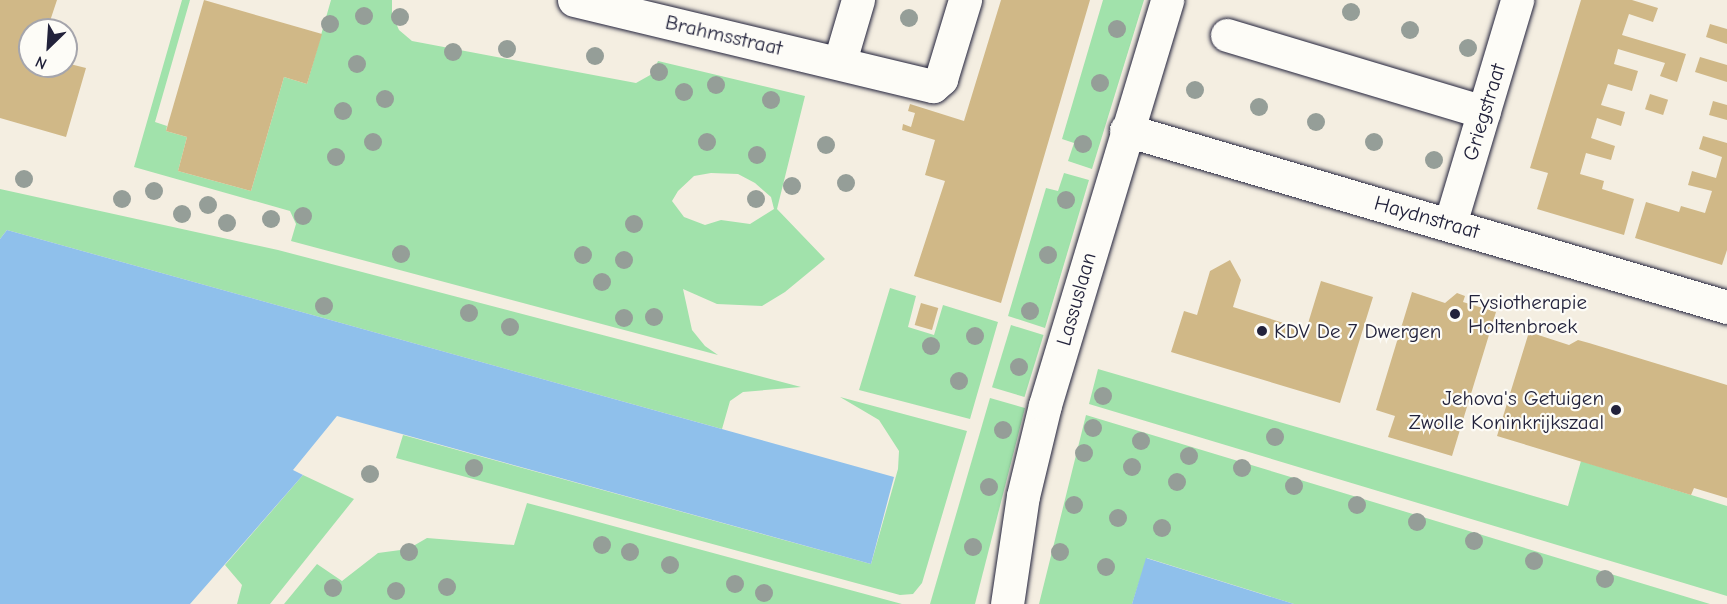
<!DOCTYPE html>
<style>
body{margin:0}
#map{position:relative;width:1727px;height:604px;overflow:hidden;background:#f4eee1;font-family:"Comic Neue",sans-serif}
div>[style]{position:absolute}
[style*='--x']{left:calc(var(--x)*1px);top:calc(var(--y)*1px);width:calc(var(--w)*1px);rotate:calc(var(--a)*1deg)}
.green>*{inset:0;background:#a1e2ab;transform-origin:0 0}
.water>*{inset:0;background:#8fc0eb}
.building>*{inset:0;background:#d0b887;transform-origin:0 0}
.roads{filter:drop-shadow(0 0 2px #22223b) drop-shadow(0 0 2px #22223b)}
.minor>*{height:33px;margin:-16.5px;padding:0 16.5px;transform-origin:16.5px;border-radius:16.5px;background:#fdfcf7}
.trees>*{width:18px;height:18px;margin:-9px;border-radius:50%;background:#959e98}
.dots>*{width:16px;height:16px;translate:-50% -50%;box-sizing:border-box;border:3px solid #fdfcf7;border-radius:50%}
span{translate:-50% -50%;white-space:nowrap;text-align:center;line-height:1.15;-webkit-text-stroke:4.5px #fdfcf7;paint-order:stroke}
.street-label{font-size:21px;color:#22223b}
.poi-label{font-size:21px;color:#22223b}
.left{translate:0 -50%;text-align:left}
.right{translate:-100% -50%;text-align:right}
.north{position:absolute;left:18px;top:18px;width:60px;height:60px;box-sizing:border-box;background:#fdfcf7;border:2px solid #a5a5ac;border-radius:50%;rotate:205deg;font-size:16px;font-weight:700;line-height:24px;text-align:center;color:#22223b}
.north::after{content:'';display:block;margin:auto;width:21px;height:27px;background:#22223b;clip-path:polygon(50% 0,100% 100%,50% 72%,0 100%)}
</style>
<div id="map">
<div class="green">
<div style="clip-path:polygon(evenodd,182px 0,190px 0,155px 122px,167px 126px,166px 131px,187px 137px,178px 171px,251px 191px,284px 77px,307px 84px,331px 0,392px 0,392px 14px,399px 30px,412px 41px,636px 83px,652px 74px,658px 61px,805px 96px,777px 209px,825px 259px,785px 292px,762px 306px,717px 304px,683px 289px,692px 330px,705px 346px,718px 355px,291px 241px,296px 224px,290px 211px,134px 167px,182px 0,711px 173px,738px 174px,755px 183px,771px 197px,774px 209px,750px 224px,721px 220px,705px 225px,684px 217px,672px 201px,678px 191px,694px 176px,711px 173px)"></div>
<div style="clip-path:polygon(1103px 0,1144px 0,1092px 169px,1068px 161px,1074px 143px,1062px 139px)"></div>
<div style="clip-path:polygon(1064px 173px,1089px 180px,1045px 328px,1008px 316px,1046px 188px,1058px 191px)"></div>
<div style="clip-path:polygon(0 189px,278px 250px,801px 387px,743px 392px,730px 401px,722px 429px,7px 230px,0 239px)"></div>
<div style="clip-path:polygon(890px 288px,916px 296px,908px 327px,934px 335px,943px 305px,998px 322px,970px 419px,859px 390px)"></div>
<div style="left:1011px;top:325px;width:34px;height:65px;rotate:17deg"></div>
<div style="clip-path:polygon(1098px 369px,1568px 506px,1581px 461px,1727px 506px,1727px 596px,1089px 404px)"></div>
<div style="clip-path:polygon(840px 397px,967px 431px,922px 583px,913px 594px,900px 595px,396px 458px,403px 435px,871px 564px,898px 469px,899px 451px,879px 420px)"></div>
<div style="clip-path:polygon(990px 398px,1025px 408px,975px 604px,930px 604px)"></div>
<div style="clip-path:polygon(1086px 415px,1710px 604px,1294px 604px,1147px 558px,1132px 604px,1039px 604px)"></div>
<div style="clip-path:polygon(303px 475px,354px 499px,270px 604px,237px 604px,242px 585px,225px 565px)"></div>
<div style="clip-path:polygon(527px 503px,565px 513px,902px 604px,284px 604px,317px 564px,342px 581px,378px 553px,408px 549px,427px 538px,514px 545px)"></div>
</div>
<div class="water">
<div style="clip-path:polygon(7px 230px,894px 477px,871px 564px,337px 416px,293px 470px,303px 475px,190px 604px,0 604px,0 239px)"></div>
<div style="clip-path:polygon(1146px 558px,1294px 604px,1132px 604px)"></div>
</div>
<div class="building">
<div style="clip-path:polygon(0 0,57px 0,47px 30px,30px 30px,30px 66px,66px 66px,66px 63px,86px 68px,66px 137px,0 118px)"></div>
<div style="clip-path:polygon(204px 0,322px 34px,307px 84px,284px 77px,251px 191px,178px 171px,187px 137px,166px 131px)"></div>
<div style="clip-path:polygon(1001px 0,1090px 0,1001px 303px,914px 276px,945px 181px,925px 175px,935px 140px,902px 130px,903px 124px,911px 127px,915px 113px,908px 111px,910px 104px,964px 121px)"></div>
<div style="clip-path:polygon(1581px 0,1632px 0,1658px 8px,1653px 22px,1629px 14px,1622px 35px,1686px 54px,1677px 82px,1660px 76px,1665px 63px,1618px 49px,1614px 64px,1638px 71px,1632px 91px,1608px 84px,1601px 105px,1625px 112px,1621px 126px,1597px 118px,1591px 138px,1615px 146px,1611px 160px,1586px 153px,1580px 174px,1604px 181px,1602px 189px,1634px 199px,1624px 235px,1537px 209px,1548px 173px,1530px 168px)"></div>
<div style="clip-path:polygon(1710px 24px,1727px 29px,1727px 44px,1706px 37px)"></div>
<div style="clip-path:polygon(1700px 57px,1727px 65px,1727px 82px,1695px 72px)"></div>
<div style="left:1650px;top:94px;width:19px;height:16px;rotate:18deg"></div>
<div style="clip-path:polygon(1713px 101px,1727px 105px,1727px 120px,1709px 115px)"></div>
<div style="clip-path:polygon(1703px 136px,1727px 143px,1727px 250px,1722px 265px,1635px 238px,1646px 202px,1679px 212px,1681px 206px,1705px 213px,1712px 191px,1688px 185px,1692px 171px,1716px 178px,1722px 157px,1699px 149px)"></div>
<div style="clip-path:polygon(1230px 260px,1241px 280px,1233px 307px,1306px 330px,1321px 281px,1373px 297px,1340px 403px,1171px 352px,1184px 311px,1197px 315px,1210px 271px)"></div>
<div style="clip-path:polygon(1412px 292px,1445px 303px,1457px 293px,1465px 296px,1463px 302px,1496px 312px,1452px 456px,1388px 437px,1395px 416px,1376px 410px)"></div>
<div style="left:921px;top:303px;width:18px;height:23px;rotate:16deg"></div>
<div style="clip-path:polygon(1529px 332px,1569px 345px,1578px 340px,1589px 343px,1727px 385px,1727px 498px,1694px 488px,1691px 495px,1497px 436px)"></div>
</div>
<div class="roads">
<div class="minor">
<div style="--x:574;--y:0;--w:369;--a:13.5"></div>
<div style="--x:933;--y:86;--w:11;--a:-41"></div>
<div style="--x:941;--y:79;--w:83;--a:-73.1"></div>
<div style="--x:1227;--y:35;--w:268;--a:16.7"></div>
<div style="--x:840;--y:61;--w:64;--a:-73.6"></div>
<div style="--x:1126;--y:130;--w:627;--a:16.41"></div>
<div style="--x:1450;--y:224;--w:234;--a:-73.3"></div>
<div style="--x:1007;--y:604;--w:109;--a:-81.6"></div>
<div style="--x:1023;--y:496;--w:94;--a:-76.4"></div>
<div style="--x:1045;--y:405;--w:423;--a:-73.2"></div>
</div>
</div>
<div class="trees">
<div style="left:1351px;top:12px"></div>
<div style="left:364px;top:16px"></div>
<div style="left:400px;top:17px"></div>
<div style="left:909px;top:18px"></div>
<div style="left:330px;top:24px"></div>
<div style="left:1117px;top:29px"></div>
<div style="left:1410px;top:30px"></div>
<div style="left:1468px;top:48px"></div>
<div style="left:507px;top:49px"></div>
<div style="left:453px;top:52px"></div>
<div style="left:595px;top:56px"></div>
<div style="left:357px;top:64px"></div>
<div style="left:659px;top:72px"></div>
<div style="left:1100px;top:83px"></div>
<div style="left:716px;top:85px"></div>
<div style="left:1195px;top:90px"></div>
<div style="left:684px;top:92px"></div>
<div style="left:385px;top:99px"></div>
<div style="left:771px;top:100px"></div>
<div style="left:1259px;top:107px"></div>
<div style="left:343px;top:111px"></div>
<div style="left:1316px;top:122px"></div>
<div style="left:373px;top:142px"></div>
<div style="left:707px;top:142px"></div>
<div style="left:1374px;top:142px"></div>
<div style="left:1083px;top:144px"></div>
<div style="left:826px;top:145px"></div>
<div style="left:757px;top:155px"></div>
<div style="left:336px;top:157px"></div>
<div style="left:1434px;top:160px"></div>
<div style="left:24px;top:179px"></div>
<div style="left:846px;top:183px"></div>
<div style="left:792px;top:186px"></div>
<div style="left:154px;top:191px"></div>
<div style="left:122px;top:199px"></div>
<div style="left:756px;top:199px"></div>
<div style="left:1066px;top:200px"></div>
<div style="left:208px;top:205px"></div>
<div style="left:182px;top:214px"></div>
<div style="left:303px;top:216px"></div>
<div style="left:271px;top:219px"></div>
<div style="left:227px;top:223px"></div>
<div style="left:634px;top:224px"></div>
<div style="left:401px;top:254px"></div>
<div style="left:583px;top:255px"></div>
<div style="left:1048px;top:255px"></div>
<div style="left:624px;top:260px"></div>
<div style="left:602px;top:282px"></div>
<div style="left:324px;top:306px"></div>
<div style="left:1030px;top:311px"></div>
<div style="left:469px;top:313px"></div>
<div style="left:654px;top:317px"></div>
<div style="left:624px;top:318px"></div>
<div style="left:510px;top:327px"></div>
<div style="left:975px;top:336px"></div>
<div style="left:931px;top:346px"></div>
<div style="left:1019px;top:367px"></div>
<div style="left:959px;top:381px"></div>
<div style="left:1103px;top:396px"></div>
<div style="left:1093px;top:428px"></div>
<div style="left:1003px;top:430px"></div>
<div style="left:1275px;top:437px"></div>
<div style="left:1141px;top:441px"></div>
<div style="left:1084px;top:453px"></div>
<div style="left:1189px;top:456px"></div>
<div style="left:1132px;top:467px"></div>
<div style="left:474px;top:468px"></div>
<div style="left:1242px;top:468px"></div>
<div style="left:370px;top:474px"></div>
<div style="left:1177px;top:482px"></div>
<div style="left:1294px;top:486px"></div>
<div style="left:989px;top:487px"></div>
<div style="left:1074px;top:505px"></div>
<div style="left:1357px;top:505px"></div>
<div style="left:1118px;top:518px"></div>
<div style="left:1417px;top:522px"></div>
<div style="left:1162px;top:528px"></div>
<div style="left:1474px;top:541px"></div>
<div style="left:602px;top:545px"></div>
<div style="left:973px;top:547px"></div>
<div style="left:409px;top:552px"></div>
<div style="left:630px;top:552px"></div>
<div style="left:1060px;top:552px"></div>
<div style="left:1534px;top:561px"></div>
<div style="left:670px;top:565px"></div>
<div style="left:1106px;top:567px"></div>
<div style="left:1605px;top:579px"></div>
<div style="left:735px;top:584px"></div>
<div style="left:447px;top:587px"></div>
<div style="left:333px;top:588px"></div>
<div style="left:396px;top:591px"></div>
<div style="left:764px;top:593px"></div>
</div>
<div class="dots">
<div style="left:1455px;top:314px;background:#22223b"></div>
<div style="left:1262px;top:331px;background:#22223b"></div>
<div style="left:1616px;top:410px;background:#22223b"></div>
</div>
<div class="street-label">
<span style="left:724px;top:35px;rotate:13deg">Brahmsstraat</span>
<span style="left:1484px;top:112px;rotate:-73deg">Griegstraat</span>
<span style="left:1427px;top:217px;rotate:16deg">Haydnstraat</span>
<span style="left:1076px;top:299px;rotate:-74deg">Lassuslaan</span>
</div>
<div class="poi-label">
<span class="left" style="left:1468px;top:314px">Fysiotherapie<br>Holtenbroek</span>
<span class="left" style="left:1274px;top:331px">KDV De 7 Dwergen</span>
<span class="right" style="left:1604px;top:410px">Jehova's Getuigen<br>Zwolle Koninkrijkszaal</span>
</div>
<div class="north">N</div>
</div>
